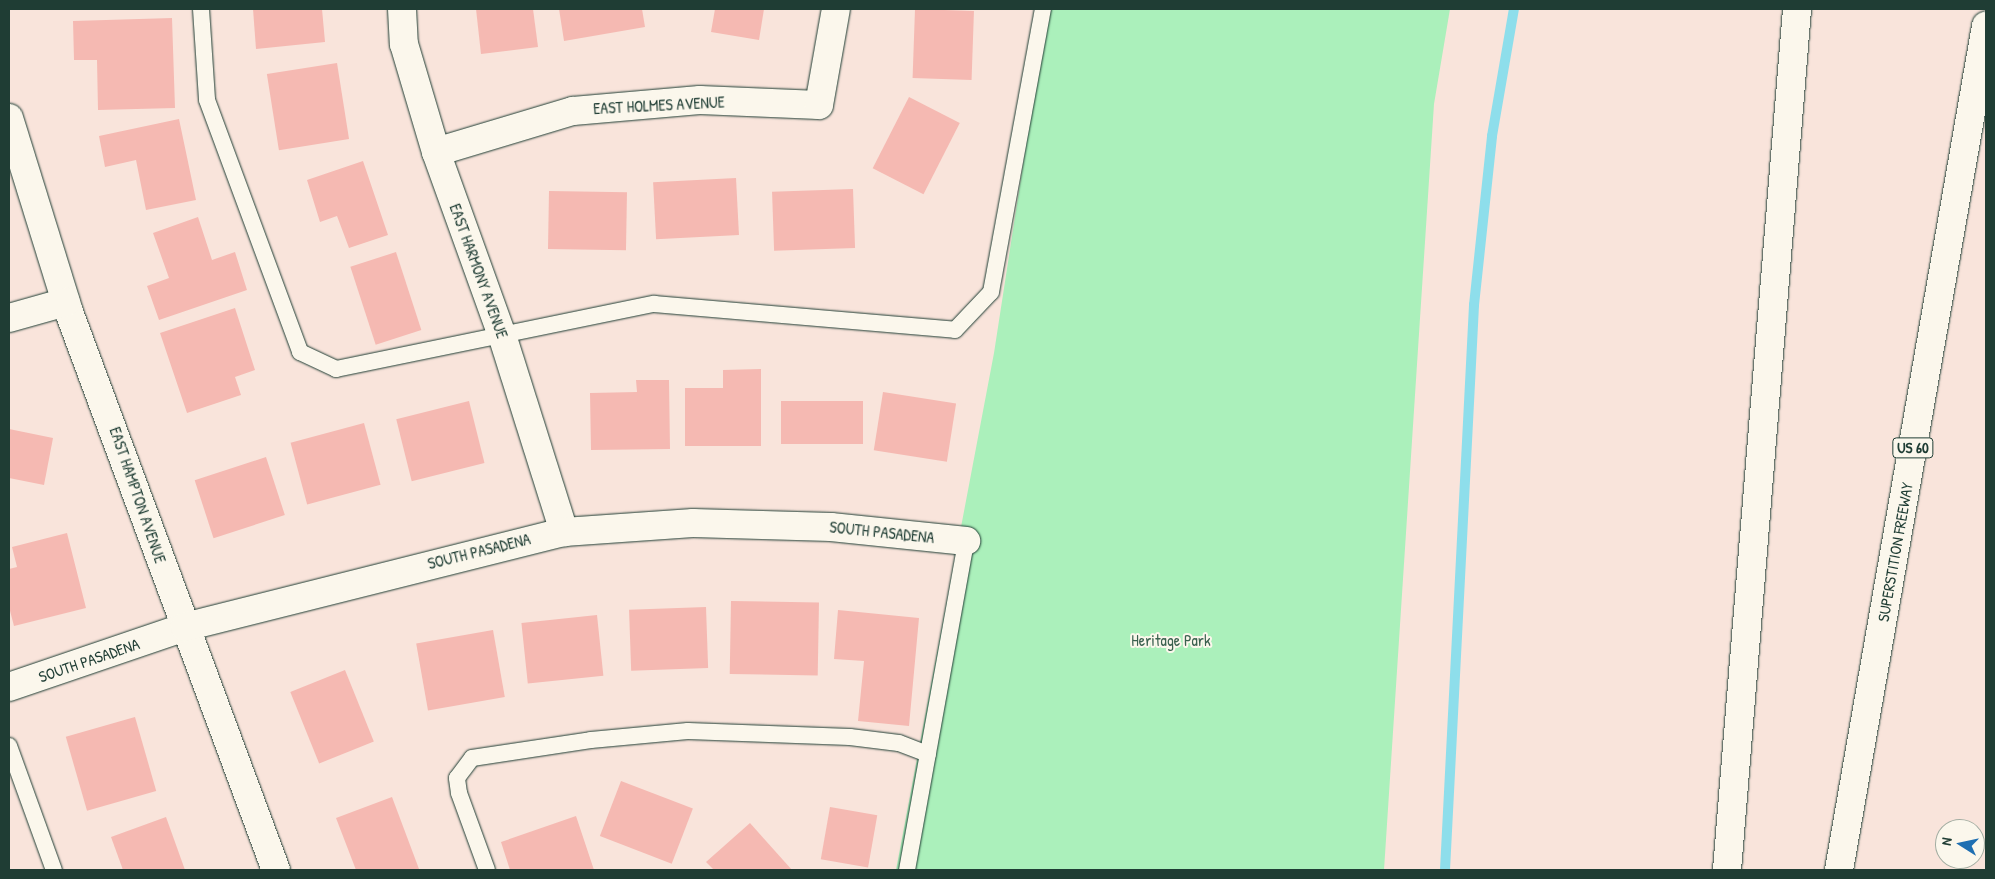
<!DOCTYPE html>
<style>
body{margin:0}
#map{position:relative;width:1995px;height:879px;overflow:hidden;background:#f9e4db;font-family:"Patrick Hand",sans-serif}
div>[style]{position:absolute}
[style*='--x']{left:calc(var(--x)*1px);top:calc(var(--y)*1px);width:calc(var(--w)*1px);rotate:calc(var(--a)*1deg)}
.green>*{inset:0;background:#abf0bb}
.stream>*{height:10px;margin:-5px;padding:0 5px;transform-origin:5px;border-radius:5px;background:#8edeeb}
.building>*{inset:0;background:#f5b9b2;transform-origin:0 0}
.roads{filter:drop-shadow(0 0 1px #1f3d34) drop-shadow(0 0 1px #1f3d34)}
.lane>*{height:16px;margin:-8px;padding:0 8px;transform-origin:8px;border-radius:8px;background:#fbf7ec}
.street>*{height:28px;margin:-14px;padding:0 14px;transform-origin:14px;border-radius:14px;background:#fbf7ec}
.highway>*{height:28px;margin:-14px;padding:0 14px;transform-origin:14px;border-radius:14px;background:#fbf7ec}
span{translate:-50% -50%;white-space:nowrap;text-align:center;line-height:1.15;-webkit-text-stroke:4px #fbf7ec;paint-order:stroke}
.shield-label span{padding:1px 4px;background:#fbf7ec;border:1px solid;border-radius:4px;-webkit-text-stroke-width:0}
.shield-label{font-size:15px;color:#1f3d34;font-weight:700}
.street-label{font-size:16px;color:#1f3d34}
.park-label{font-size:16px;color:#3b614f}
.frame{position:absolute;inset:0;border:10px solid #1f3d34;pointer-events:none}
.north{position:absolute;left:1935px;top:819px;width:50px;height:50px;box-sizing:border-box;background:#fbf7ec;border:1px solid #a3ada2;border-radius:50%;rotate:280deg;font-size:14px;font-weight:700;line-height:20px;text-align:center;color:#1f3d34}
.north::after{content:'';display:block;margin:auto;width:18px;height:22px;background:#1f6fb2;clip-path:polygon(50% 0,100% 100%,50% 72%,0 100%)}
</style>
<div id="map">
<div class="green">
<div style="clip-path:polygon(1047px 9px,1450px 9px,1434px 104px,1384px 870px,896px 870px,994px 353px)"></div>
</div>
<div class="stream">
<div style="--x:1445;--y:870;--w:566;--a:-87.06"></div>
<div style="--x:1474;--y:305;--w:170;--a:-83.9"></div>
<div style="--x:1492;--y:136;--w:129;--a:-80.2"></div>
</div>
<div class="building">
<div style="clip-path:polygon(253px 9px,322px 9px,325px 42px,256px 49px)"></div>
<div style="clip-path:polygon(476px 9px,533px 9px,538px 47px,481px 54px)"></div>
<div style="clip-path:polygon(559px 9px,642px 9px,645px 27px,564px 41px)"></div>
<div style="clip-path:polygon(715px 9px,764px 9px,759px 40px,711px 32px)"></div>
<div style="left:915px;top:9px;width:59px;height:69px;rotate:2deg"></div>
<div style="clip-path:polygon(172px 18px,175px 108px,98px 110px,97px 60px,74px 60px,73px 21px)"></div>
<div style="left:337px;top:63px;width:77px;height:71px;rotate:81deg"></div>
<div style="left:909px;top:97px;width:57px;height:80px;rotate:27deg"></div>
<div style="clip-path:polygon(179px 119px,196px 200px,146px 210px,136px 160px,105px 167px,99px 136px)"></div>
<div style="clip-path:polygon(363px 161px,388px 235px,349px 248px,337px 216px,320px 222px,307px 180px)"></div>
<div style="left:736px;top:178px;width:57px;height:83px;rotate:87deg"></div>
<div style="left:853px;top:189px;width:59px;height:81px;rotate:88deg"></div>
<div style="left:549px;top:191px;width:78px;height:58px;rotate:1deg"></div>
<div style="clip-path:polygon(198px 217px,212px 260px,235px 252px,247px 290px,159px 320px,147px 286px,169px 278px,153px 233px)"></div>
<div style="left:396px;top:252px;width:82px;height:48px;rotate:72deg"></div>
<div style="clip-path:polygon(235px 308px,255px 370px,235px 377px,241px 395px,187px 413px,160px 333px)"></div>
<div style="clip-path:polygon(761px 369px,761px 446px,685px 446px,685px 388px,723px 388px,723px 370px)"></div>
<div style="clip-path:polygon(636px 380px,669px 380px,670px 449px,591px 450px,590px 393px,637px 392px)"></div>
<div style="left:883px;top:392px;width:74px;height:59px;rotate:9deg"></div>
<div style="left:469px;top:401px;width:64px;height:75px;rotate:76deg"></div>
<div style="left:781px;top:401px;width:82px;height:43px"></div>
<div style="left:364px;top:423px;width:64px;height:76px;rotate:75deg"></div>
<div style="clip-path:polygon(9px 429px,53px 438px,44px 485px,9px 478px)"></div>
<div style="left:266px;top:457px;width:61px;height:75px;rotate:72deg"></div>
<div style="clip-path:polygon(67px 533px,86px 608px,14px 626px,9px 607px,9px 569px,17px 567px,12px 547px)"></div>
<div style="left:731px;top:601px;width:88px;height:73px;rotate:1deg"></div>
<div style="left:706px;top:607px;width:61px;height:77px;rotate:88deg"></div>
<div style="clip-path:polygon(838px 610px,919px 618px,909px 726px,858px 721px,864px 661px,834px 659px)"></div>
<div style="left:597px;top:615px;width:61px;height:76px;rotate:84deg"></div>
<div style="left:493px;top:630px;width:68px;height:78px;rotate:80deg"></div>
<div style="left:345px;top:670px;width:77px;height:59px;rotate:68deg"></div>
<div style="left:135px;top:717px;width:77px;height:72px;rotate:74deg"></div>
<div style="left:621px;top:781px;width:77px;height:59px;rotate:21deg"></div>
<div style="clip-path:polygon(392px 797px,419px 869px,356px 870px,336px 818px)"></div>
<div style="left:830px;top:807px;width:48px;height:53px;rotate:10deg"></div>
<div style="clip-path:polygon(576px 816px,594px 870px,510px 870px,501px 842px)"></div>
<div style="clip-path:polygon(166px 817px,185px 870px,123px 870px,111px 837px)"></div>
<div style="clip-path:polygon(750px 823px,792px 870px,714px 870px,706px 862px)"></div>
</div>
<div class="roads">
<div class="lane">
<div style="--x:201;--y:9;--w:91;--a:86.2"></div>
<div style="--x:207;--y:100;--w:269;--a:69.7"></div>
<div style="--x:300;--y:352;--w:40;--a:25"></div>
<div style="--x:336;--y:369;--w:325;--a:-11.6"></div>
<div style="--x:654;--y:304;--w:302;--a:4.9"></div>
<div style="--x:955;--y:330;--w:52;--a:-46.5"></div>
<div style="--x:991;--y:292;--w:288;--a:-79.6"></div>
<div style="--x:9;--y:746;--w:132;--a:70.1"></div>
<div style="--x:487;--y:870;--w:82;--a:-110"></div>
<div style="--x:459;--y:793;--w:15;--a:-98"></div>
<div style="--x:457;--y:778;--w:25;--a:-53"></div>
<div style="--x:472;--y:758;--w:120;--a:-8.6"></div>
<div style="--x:591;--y:740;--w:97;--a:-5.3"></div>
<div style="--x:688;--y:731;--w:162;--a:2.1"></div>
<div style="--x:850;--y:737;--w:49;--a:7"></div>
<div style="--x:899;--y:743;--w:31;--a:21"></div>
<div style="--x:907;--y:870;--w:334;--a:-79.8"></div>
</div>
<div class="street">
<div style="--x:402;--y:9;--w:35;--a:87"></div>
<div style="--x:404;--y:44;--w:113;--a:73.5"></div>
<div style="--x:436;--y:152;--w:195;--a:70.2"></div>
<div style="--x:502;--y:335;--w:207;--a:72.5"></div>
<div style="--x:9;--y:118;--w:203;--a:72.8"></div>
<div style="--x:69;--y:312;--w:595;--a:69.65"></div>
<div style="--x:436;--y:152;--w:143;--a:-16.7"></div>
<div style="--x:573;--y:111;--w:127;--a:-5"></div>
<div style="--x:700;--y:100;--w:119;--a:2.4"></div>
<div style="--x:819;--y:105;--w:97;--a:-80"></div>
<div style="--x:9;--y:318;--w:59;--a:-15.7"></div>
<div style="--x:9;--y:687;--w:186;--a:-18.8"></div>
<div style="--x:185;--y:627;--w:391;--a:-14.1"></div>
<div style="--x:564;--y:532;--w:129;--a:-4"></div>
<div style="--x:693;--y:523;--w:138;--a:1.7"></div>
<div style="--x:831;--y:527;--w:136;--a:5.9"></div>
</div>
<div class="highway">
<div style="--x:1727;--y:870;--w:864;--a:-85.35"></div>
<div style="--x:1839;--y:870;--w:857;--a:-80.12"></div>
</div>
</div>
<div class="shield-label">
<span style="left:1913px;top:448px">US 60</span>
</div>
<div class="street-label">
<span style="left:659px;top:105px;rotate:-3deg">EAST HOLMES AVENUE</span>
<span style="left:479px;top:271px;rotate:70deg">EAST HARMONY AVENUE</span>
<span style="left:138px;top:495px;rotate:71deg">EAST HAMPTON AVENUE</span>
<span style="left:882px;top:532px;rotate:6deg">SOUTH PASADENA</span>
<span style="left:479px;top:551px;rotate:-14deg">SOUTH PASADENA</span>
<span style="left:1895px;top:552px;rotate:-80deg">SUPERSTITION FREEWAY</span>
<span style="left:89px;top:660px;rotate:-19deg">SOUTH PASADENA</span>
</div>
<div class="park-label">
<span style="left:1171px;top:640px">Heritage Park</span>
</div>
<div class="frame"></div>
<div class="north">N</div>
</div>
